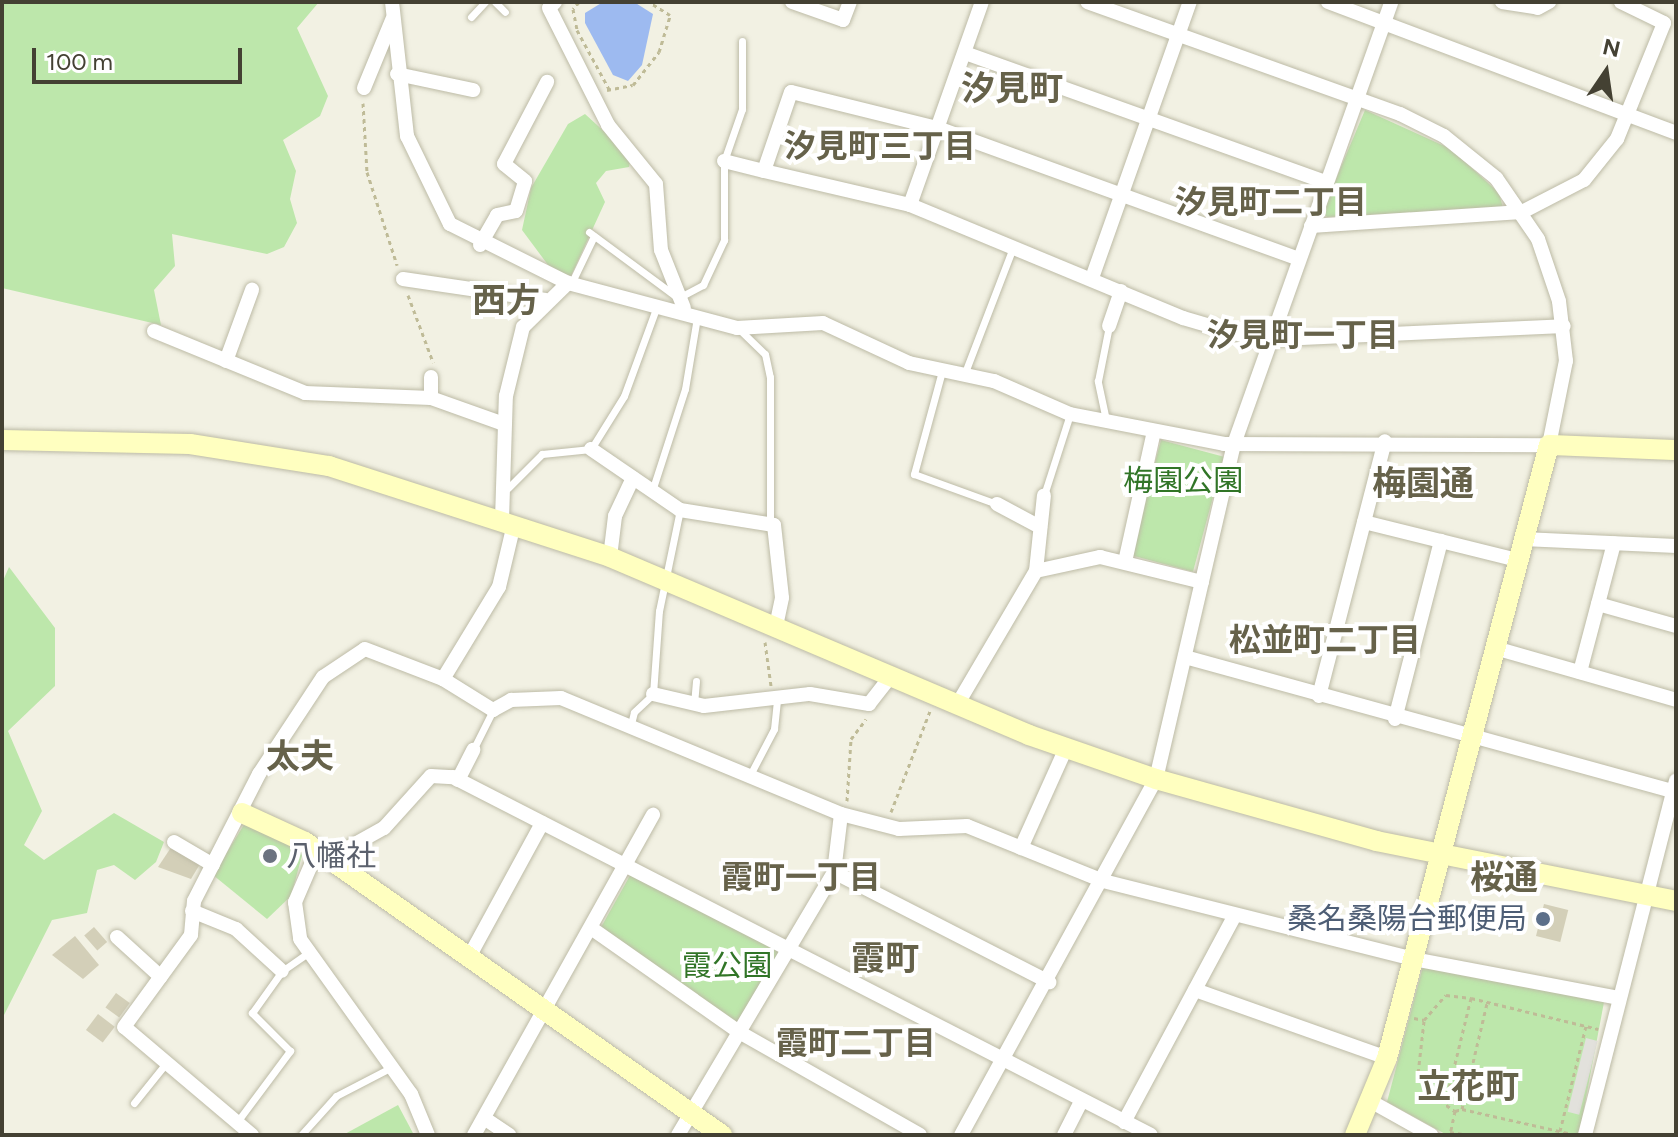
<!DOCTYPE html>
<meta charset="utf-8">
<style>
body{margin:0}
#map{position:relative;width:1678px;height:1137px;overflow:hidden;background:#f2f1e3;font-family:Figtree,"Noto Sans JP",sans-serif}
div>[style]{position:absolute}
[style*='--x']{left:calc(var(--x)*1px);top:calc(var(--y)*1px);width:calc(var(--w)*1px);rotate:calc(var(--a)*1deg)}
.green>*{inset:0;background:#bde7ab;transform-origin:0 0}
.parking>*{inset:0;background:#e2e1dc;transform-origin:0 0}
.water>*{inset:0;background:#9dbaf0}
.building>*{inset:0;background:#d3cfb8;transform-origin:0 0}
.path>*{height:3px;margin-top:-1.5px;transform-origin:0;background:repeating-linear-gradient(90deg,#bfbb97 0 4px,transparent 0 8px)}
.roads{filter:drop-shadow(0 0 2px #bdbba6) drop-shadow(0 0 2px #bdbba6)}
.lane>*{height:7px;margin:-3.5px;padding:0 3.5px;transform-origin:3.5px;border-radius:3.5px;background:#fff}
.street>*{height:14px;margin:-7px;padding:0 7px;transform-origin:7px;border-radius:7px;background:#fff}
.secondary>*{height:20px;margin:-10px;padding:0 10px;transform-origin:10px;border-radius:10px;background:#ffffc0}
.dots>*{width:22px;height:22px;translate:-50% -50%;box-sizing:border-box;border:4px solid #fff;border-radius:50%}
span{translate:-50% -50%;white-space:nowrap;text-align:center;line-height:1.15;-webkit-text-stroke:8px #fff;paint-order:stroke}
.park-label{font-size:30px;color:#317527}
.worship-label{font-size:30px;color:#5b616d}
.left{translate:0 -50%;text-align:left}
.service-label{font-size:30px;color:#4e5e75}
.right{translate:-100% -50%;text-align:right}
.neighbourhood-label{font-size:32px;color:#66624a;font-weight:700}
.quarter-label{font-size:34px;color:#66624a;font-weight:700}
.frame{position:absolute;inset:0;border:4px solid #444133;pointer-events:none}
.north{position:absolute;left:1566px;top:32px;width:80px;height:80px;-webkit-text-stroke:6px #fff;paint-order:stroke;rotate:13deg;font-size:22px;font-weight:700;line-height:32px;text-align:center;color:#444133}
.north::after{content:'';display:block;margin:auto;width:28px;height:36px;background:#444133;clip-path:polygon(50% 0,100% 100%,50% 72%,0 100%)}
.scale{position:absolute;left:32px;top:48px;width:210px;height:36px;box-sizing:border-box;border:4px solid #444133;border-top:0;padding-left:10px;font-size:24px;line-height:28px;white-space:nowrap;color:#444133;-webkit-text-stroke:6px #fff;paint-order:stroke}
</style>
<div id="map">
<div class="green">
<div style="clip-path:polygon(2px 2px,319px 2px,297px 28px,328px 96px,320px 116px,283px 140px,296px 171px,290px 199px,297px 223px,284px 247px,267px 254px,172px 234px,175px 266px,154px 290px,161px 325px,2px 288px)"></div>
<div style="clip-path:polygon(1365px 110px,1451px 149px,1499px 193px,1503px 208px,1327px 217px,1322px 212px)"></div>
<div style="clip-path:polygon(585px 114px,631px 156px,629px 167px,606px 171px,596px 183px,605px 202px,571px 276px,551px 269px,522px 230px,531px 188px,568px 124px)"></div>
<div style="left:1161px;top:440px;width:65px;height:119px;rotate:15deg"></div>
<div style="clip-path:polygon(9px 567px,55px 628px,55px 686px,8px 731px,42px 811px,24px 845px,44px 860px,114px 813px,164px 842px,156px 862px,135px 880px,114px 865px,97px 870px,87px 913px,52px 920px,2px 1019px,2px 583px)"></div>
<div style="clip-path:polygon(245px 823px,303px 852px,291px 896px,267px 919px,213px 875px)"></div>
<div style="clip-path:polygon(633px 870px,784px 950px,741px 1026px,600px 929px)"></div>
<div style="clip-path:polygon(1423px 966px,1604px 1002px,1579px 1135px,1447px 1135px,1387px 1102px)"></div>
<div style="clip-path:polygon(398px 1105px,414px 1135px,343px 1135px)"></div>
</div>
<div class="parking">
<div style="left:1586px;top:1038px;width:12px;height:76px;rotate:14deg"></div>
</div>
<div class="water">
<div style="clip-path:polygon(603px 2px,634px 2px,653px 14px,642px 65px,628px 81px,613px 75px,585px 23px,585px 13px)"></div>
</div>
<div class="building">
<div style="clip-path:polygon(172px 846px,200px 864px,191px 879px,158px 867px)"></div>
<div style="left:1544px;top:904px;width:25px;height:33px;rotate:14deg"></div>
<div style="left:94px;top:927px;width:20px;height:13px;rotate:49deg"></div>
<div style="clip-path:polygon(75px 936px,99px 965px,83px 979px,52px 955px)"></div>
<div style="left:116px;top:993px;width:17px;height:18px;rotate:36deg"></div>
<div style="left:98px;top:1014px;width:21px;height:20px;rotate:37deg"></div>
</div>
<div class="path">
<div style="--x:579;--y:2;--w:9;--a:131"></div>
<div style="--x:573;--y:9;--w:21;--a:79"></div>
<div style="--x:577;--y:30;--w:67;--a:61.5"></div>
<div style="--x:607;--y:90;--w:26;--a:-11"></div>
<div style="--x:633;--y:85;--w:42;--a:-51.8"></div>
<div style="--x:659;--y:52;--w:39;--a:-73"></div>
<div style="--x:670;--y:15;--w:25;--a:-148"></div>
<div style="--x:363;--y:103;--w:69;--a:86.7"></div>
<div style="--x:367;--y:172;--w:98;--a:72.1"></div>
<div style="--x:408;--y:295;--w:72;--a:69.5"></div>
<div style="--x:765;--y:642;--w:44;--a:82.2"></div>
<div style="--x:847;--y:801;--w:62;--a:-86.3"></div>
<div style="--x:851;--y:739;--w:25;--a:-53"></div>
<div style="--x:891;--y:812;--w:108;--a:-68.9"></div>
<div style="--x:1471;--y:998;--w:131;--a:13.7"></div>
<div style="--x:1414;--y:1018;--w:10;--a:11"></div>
<div style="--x:1424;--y:1020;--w:33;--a:-49"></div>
<div style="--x:1446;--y:995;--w:25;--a:7"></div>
<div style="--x:1471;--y:998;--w:110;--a:103.7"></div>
<div style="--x:1424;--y:1021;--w:53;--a:96.5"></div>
<div style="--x:1418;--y:1074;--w:19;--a:62"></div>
<div style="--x:1427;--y:1091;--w:34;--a:36"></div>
<div style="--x:1455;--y:1111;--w:25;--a:102"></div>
<div style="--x:1462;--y:1109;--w:113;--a:12.8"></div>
<div style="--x:1455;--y:1111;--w:7;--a:-16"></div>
<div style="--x:1462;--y:1109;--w:109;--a:-76.7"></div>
<div style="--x:1560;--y:1131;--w:108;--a:-76.1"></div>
<div style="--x:1450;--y:1132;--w:18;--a:9"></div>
</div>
<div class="roads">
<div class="lane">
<div style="--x:495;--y:2;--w:14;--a:45"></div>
<div style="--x:471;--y:17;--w:21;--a:-47"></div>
<div style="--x:589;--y:232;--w:109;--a:36.5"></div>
<div style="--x:571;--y:284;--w:53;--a:-64.4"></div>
<div style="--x:682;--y:296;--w:24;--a:-28"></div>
<div style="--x:703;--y:285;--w:50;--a:-65"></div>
<div style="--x:724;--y:240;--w:79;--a:-90"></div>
<div style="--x:724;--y:161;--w:55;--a:-70.9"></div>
<div style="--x:742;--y:109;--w:68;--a:-90"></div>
<div style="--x:741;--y:331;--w:33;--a:44"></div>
<div style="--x:765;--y:354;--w:24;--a:78"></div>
<div style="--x:770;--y:377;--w:144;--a:90"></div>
<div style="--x:942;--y:371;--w:107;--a:105.2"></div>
<div style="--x:914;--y:474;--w:88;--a:19.9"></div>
<div style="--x:964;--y:375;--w:139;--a:-69"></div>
<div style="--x:1106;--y:420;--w:40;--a:-102"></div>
<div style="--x:1098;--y:381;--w:56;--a:-78.7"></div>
<div style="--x:508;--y:488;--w:48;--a:-45"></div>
<div style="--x:542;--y:454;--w:49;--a:-5.8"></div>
<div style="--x:591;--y:449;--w:62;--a:-58.1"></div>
<div style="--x:624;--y:396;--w:96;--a:-69.9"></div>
<div style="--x:653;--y:488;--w:104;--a:-72.1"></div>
<div style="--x:685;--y:389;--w:73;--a:-80.5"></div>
<div style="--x:1044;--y:495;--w:85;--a:-72.2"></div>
<div style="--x:694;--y:704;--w:23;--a:-85"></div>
<div style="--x:630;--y:728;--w:16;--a:-76"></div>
<div style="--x:634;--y:712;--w:26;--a:-43"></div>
<div style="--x:653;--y:694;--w:83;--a:-85.9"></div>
<div style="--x:659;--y:611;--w:103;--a:-78.3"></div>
<div style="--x:473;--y:750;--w:45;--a:-63.4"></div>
<div style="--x:750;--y:775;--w:52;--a:-62.4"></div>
<div style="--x:774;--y:729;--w:31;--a:-84"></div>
<div style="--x:134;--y:1103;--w:53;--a:-51.2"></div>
<div style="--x:237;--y:1122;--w:89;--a:-53.3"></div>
<div style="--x:290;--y:1051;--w:54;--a:-135"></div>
<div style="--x:252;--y:1013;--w:52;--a:-54.5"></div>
<div style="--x:282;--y:971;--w:33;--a:-35"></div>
<div style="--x:301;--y:1135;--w:52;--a:-48.1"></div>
<div style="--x:336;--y:1096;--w:63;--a:-27.4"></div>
</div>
<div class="street">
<div style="--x:392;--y:2;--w:135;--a:83.6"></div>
<div style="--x:407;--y:136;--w:98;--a:64"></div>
<div style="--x:450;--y:224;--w:132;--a:26.6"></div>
<div style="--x:568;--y:283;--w:175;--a:14.9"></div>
<div style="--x:737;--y:328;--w:86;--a:-3.3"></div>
<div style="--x:823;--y:323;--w:95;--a:24.9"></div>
<div style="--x:909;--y:363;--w:87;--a:12"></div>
<div style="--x:994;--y:381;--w:83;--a:23.5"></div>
<div style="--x:1070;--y:414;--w:157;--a:11"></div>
<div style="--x:1224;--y:444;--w:325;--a:0.2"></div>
<div style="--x:1549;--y:445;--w:86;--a:-78.6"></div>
<div style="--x:1566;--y:361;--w:60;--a:-96.7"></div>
<div style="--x:1559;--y:301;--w:65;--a:-108.7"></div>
<div style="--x:1538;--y:239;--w:74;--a:-124.5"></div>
<div style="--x:1496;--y:178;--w:67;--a:-141.1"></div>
<div style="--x:1444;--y:136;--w:49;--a:-153.4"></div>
<div style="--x:1400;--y:114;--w:332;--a:-160.3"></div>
<div style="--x:555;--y:2;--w:8;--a:135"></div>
<div style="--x:549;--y:8;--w:131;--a:63.2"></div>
<div style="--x:608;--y:125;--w:76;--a:50.9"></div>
<div style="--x:656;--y:184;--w:66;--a:85.7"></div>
<div style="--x:661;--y:250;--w:62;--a:68.4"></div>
<div style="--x:792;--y:2;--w:54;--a:19.4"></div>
<div style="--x:843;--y:20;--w:19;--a:-69"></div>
<div style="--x:1328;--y:2;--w:372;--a:20.6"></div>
<div style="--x:1502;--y:2;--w:36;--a:9"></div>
<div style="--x:1538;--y:8;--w:13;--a:-29"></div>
<div style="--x:965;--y:53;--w:383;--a:19.7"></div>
<div style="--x:397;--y:74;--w:78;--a:11.9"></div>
<div style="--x:364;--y:88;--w:74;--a:-67.6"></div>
<div style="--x:724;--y:161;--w:41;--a:14"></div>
<div style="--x:910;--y:205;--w:215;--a:-70.5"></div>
<div style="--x:1311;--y:226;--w:211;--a:-3.8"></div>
<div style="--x:1522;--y:212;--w:70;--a:-27.3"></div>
<div style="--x:1584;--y:180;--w:53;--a:-51.2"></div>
<div style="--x:1617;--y:139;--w:125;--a:-67.9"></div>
<div style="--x:1664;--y:23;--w:48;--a:-154"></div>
<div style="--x:480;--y:245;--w:34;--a:-60"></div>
<div style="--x:497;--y:215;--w:19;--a:-12"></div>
<div style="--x:516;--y:211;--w:31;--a:-73"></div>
<div style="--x:525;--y:181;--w:27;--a:-141"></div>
<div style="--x:504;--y:164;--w:93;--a:-62.3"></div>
<div style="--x:1299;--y:259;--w:385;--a:-160.1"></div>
<div style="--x:937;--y:128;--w:150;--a:-166.1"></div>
<div style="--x:791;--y:92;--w:83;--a:108.9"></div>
<div style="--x:764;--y:171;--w:150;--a:13.1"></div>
<div style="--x:910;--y:205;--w:295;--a:22.5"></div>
<div style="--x:1183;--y:318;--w:78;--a:16.3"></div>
<div style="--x:1258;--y:340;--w:306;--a:-2.6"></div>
<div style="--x:1092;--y:278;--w:293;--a:-70.5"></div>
<div style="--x:403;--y:279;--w:144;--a:8.4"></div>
<div style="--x:1109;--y:326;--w:37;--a:-71"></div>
<div style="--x:154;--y:331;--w:163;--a:22.3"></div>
<div style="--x:305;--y:393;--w:126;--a:2.3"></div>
<div style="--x:431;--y:398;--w:77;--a:19.6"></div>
<div style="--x:226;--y:361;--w:76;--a:-69.9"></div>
<div style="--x:431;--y:377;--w:21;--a:90"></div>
<div style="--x:591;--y:449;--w:108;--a:34.4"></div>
<div style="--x:680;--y:510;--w:95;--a:9.1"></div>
<div style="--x:774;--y:525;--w:73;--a:83.7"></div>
<div style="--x:782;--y:598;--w:29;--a:102"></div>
<div style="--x:997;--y:504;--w:49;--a:28.1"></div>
<div style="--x:502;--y:520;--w:124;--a:-88.2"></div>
<div style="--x:506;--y:396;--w:71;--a:-76.2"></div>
<div style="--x:523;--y:327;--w:63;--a:-44.4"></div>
<div style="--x:1364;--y:522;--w:159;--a:13.9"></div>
<div style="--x:1523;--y:539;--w:153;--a:2.6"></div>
<div style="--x:610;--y:557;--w:41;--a:-83"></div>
<div style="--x:615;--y:516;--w:42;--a:-64.7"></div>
<div style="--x:1125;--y:562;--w:134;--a:-77.5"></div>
<div style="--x:1036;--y:571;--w:76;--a:-84"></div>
<div style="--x:1598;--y:604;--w:81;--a:15.8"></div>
<div style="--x:1495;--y:648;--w:188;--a:16"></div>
<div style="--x:1185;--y:657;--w:509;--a:15.37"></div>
<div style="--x:1580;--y:672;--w:133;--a:-75.2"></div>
<div style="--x:443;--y:679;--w:59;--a:31.8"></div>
<div style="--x:493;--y:710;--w:21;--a:-29"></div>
<div style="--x:511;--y:700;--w:50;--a:-2.3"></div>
<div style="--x:561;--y:698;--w:303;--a:22.5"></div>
<div style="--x:841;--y:814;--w:60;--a:14.5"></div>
<div style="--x:899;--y:829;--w:68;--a:-2.5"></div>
<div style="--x:967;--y:826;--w:147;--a:22"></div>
<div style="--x:1103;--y:881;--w:320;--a:14.1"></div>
<div style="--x:1413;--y:959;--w:206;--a:10.7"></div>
<div style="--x:653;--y:694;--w:52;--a:13.2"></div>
<div style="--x:704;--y:706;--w:107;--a:-6.5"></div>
<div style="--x:810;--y:694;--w:60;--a:9.6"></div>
<div style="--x:869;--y:704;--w:34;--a:-52"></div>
<div style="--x:1319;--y:696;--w:263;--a:-75.5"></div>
<div style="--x:957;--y:705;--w:156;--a:-59.5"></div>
<div style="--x:1036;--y:571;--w:66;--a:-12.3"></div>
<div style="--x:1100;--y:557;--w:105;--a:13.8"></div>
<div style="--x:1395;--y:719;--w:184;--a:-75.5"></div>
<div style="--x:458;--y:780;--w:34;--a:-63"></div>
<div style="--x:174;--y:842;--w:45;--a:30.5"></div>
<div style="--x:1021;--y:848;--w:110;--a:-65.8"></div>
<div style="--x:317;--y:851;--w:56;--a:113.3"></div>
<div style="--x:295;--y:902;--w:37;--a:82"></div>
<div style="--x:300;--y:939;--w:191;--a:54.4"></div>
<div style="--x:411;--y:1094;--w:44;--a:67.5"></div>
<div style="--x:328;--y:859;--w:64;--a:-29"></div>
<div style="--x:384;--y:828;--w:70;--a:-47.9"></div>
<div style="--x:431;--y:776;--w:22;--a:3"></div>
<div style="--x:453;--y:777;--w:784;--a:27.15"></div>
<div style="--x:834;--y:872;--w:242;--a:27.1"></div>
<div style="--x:192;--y:911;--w:48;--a:22.2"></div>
<div style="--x:236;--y:929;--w:62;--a:42.4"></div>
<div style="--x:591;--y:928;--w:181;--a:35.1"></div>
<div style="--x:739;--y:1032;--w:208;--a:29.6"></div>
<div style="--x:117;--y:937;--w:59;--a:42.3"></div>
<div style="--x:468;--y:959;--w:155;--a:-61.4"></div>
<div style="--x:1195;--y:990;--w:204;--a:19.5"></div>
<div style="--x:1372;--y:1102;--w:68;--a:29.2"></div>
<div style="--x:487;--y:1120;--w:27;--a:34"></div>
<div style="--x:1124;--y:1122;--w:235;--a:-61.8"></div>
<div style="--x:252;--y:1135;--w:167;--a:-139.8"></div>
<div style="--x:124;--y:1027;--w:114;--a:-53.9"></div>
<div style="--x:191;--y:935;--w:34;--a:-85"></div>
<div style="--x:194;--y:901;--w:143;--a:-62.9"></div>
<div style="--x:259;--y:774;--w:116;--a:-56.6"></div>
<div style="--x:323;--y:677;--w:50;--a:-33.7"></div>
<div style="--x:365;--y:649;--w:84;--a:21"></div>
<div style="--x:443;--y:679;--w:108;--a:-58.7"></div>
<div style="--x:499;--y:587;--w:65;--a:-76.6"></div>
<div style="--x:474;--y:1135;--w:367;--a:-60.8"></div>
<div style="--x:678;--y:1135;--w:306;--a:-59.3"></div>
<div style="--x:834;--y:872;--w:58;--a:-83.1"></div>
<div style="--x:961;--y:1135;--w:406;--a:-61.3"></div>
<div style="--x:1156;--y:779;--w:344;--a:-76.9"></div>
<div style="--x:1234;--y:444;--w:469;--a:-70.4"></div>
<div style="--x:1064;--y:1135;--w:39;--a:-63"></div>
<div style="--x:1585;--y:1135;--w:366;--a:-75.6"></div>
</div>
<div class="secondary">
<div style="--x:2;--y:440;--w:188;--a:1.2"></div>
<div style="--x:190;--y:444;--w:141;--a:9"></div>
<div style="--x:329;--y:466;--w:295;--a:17.9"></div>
<div style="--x:610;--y:557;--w:455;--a:23"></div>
<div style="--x:1029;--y:735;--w:134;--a:19.1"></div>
<div style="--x:1156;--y:779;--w:229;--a:15.7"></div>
<div style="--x:1376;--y:841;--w:306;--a:11.3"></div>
<div style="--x:242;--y:813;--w:69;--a:24.7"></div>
<div style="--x:305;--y:842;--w:510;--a:35.09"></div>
<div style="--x:1355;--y:1135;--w:83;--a:-67.4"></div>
<div style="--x:1387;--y:1058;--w:634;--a:-75.2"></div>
<div style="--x:1549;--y:445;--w:127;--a:2.3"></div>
</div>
</div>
<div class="dots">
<div style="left:270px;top:856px;background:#6b7280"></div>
<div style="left:1543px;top:919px;background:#5c6f8a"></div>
</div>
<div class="park-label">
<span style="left:1183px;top:481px">梅園公園</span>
<span style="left:727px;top:966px">霞公園</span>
</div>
<div class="worship-label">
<span class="left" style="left:286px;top:856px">八幡社</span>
</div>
<div class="service-label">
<span class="right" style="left:1527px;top:919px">桑名桑陽台郵便局</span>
</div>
<div class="neighbourhood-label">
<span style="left:880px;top:146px">汐見町三丁目</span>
<span style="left:1271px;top:202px">汐見町二丁目</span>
<span style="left:1303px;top:335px">汐見町一丁目</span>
<span style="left:1325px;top:640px">松並町二丁目</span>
<span style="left:801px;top:877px">霞町一丁目</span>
<span style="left:856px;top:1043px">霞町二丁目</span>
</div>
<div class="quarter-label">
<span style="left:1012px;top:89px">汐見町</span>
<span style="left:506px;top:301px">西方</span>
<span style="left:1423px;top:484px">梅園通</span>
<span style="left:300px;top:757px">太夫</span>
<span style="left:1504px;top:878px">桜通</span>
<span style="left:885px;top:959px">霞町</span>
<span style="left:1468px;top:1087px">立花町</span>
</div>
<div class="frame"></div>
<div class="north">N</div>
<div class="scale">100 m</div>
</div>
